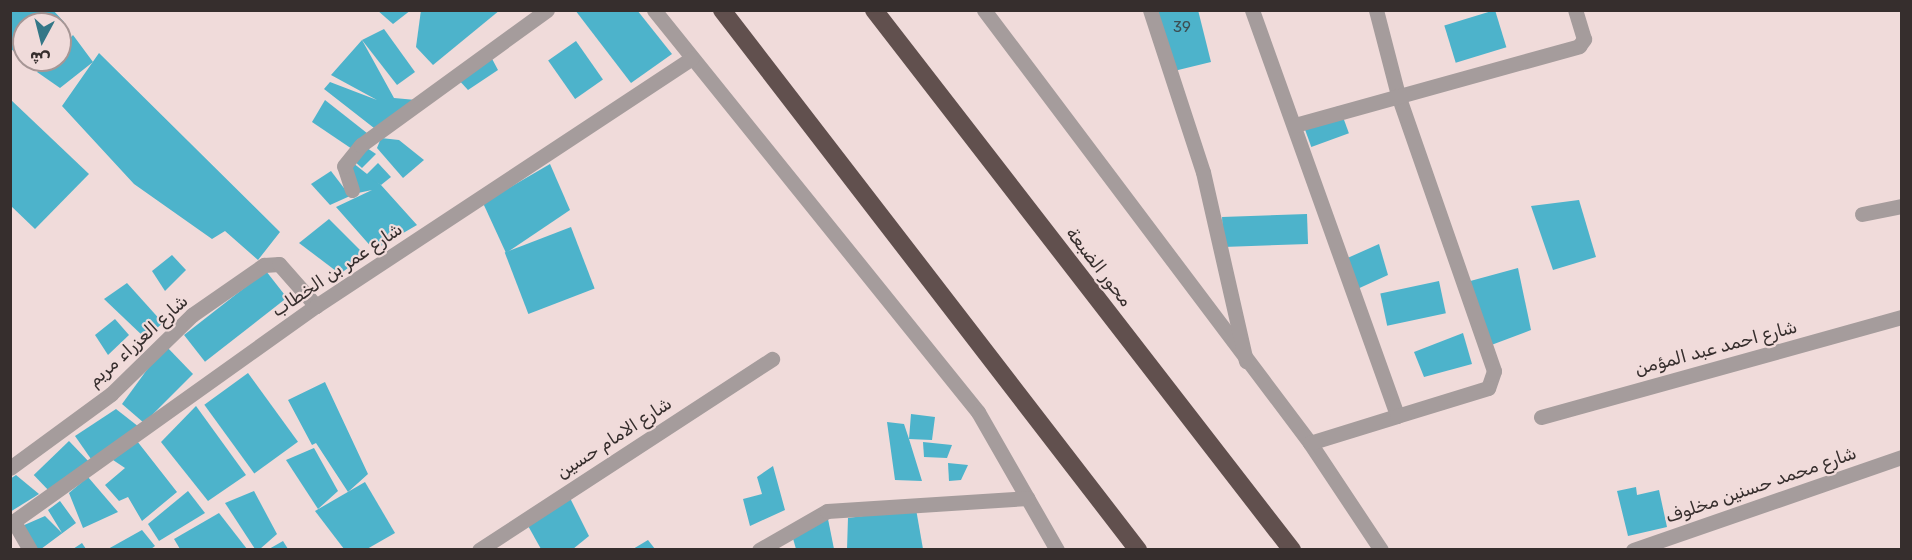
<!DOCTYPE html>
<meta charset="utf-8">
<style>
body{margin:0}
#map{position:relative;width:1912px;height:560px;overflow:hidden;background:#f0dbda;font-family:Rubik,"Noto Sans Arabic",sans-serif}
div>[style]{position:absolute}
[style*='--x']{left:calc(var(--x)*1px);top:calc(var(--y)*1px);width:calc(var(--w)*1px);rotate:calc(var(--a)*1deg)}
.building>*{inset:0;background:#4db3cb;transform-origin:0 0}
.minor>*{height:15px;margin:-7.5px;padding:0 7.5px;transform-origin:7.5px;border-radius:7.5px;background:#a59c9c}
.highway>*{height:18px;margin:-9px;padding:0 9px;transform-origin:9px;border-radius:9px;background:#61504e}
span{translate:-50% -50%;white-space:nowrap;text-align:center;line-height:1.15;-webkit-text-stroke:4.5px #f0dbda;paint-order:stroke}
.number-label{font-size:15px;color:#3c4f54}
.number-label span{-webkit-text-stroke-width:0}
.street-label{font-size:18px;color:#362e2d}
.frame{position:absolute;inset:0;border:12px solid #362e2d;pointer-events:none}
.north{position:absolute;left:12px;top:12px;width:60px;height:60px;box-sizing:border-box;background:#f0dbda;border:2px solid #a69695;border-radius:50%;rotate:187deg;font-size:16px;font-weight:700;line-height:24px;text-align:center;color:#362e2d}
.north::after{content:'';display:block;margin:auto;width:21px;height:27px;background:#347787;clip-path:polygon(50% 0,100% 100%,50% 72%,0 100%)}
</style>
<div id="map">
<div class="building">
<div style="clip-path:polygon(10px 10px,53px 10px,64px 22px,60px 27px,24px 24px,24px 60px,10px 48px)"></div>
<div style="clip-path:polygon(377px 10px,411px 10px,393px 24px)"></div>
<div style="clip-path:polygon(421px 10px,500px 10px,433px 65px,416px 47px)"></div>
<div style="clip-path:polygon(575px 10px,637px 10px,672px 54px,631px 83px)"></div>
<div style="clip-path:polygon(1155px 10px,1198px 10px,1211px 62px,1174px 71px)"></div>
<div style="left:1495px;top:10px;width:39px;height:53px;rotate:73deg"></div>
<div style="clip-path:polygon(384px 29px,415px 72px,397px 85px,362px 40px)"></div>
<div style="clip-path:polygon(73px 35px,93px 62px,60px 88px,37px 72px,49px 60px,60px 60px,60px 49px)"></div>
<div style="clip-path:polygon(362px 40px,394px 98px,416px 100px,374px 128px,324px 89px,330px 82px,377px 100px,331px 75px)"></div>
<div style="left:576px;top:41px;width:47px;height:34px;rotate:55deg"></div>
<div style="clip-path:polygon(99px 53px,280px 232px,258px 260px,225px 231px,212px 239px,134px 184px,62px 106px)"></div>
<div style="clip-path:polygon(490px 55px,498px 70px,468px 90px,457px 78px)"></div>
<div style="clip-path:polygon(10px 99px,89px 174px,35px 229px,10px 205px)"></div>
<div style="clip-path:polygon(325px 100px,372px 137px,355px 151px,312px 122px)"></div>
<div style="left:1339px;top:106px;width:29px;height:40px;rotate:70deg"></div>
<div style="clip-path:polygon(381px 138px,399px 140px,424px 160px,403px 178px,377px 148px)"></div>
<div style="clip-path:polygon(367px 148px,376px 154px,362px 168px,353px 160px)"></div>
<div style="clip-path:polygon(348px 159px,381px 185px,417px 225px,374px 250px,336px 207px,372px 190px,358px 193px)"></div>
<div style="clip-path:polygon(378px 163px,391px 177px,381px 185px,365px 176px)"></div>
<div style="clip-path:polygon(550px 164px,570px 210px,506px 253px,483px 203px)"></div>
<div style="clip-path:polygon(331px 171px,350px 196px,330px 205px,311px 184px)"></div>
<div style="clip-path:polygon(1579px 200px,1596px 257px,1553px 270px,1531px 206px)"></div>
<div style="left:1307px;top:214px;width:30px;height:85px;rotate:88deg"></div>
<div style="clip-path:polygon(329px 219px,365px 255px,340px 274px,299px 243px)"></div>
<div style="left:571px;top:227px;width:66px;height:71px;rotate:69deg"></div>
<div style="clip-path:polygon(1379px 244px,1388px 275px,1353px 291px,1343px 260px)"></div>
<div style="clip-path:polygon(172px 255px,186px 270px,165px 291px,152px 271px)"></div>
<div style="clip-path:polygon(1518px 268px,1531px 330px,1486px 347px,1463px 283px)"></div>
<div style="left:266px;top:271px;width:34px;height:104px;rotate:52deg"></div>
<div style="left:1439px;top:281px;width:33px;height:60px;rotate:78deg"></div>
<div style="clip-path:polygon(127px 283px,163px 323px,145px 338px,104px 299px)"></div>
<div style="clip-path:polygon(115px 319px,129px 335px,108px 355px,95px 335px)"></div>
<div style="clip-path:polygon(1463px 333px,1472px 364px,1424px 377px,1414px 352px)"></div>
<div style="clip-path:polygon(165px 345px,193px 374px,144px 423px,122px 404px)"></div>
<div style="left:248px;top:373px;width:85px;height:54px;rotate:54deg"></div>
<div style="clip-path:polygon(325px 382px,368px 474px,348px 492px,316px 443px,312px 445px,288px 400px)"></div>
<div style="clip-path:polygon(196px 406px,246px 475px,208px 501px,161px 442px)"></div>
<div style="clip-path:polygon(116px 409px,139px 427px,91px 459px,75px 436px)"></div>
<div style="clip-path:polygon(911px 414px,935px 417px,932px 440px,909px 439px,922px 481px,895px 480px,887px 422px,904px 424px,909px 439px)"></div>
<div style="left:69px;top:441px;width:28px;height:49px;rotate:46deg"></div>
<div style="clip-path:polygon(137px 441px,177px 492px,142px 521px,128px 497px,119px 501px,105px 485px,125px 468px,113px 460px)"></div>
<div style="clip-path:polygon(923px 442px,952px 445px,947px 458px,924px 457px)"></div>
<div style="clip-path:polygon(314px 448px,338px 491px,318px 509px,286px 460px)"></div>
<div style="clip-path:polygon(948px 463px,968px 465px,961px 480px,949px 481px)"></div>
<div style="clip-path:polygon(773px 466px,785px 510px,750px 526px,743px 499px,762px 494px,757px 477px)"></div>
<div style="clip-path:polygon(16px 475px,39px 494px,10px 512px,10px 479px)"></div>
<div style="clip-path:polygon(88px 477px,118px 512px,83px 528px,69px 493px)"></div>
<div style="clip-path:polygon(365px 482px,395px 533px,367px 549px,344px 549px,315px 511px)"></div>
<div style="clip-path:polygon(1636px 487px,1637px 495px,1659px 490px,1667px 527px,1628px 536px,1617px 491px)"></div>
<div style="clip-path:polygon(188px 491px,205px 513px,159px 541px,148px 524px)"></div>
<div style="clip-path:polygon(254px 491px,277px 534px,260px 549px,255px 549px,225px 503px)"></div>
<div style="clip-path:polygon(569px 496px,589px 536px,573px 549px,541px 549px,527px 524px)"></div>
<div style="clip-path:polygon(60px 501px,76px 523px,41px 549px,31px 549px,22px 526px,45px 516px,62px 533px,48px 510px)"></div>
<div style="clip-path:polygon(916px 509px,923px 549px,847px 549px,848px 518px)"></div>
<div style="clip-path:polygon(219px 513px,247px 549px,180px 549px,174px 539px)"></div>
<div style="clip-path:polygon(828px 519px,834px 549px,796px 549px,790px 528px)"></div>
<div style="clip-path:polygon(142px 530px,155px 546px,151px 549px,108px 549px)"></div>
<div style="clip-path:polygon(648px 540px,655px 549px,633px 549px)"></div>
<div style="clip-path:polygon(283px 541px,288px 549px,269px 549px)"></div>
<div style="clip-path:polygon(82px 543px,86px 549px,73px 549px)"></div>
</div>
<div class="minor">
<div style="--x:654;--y:10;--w:516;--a:51.13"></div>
<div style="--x:978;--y:412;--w:159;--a:60.2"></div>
<div style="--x:984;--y:10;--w:542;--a:53.02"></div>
<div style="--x:1310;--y:443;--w:128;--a:56.4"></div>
<div style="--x:1150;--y:10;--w:170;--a:71.9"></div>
<div style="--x:1203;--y:172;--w:194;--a:77.2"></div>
<div style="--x:1252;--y:10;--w:431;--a:70.3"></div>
<div style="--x:1397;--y:416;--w:91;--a:162.8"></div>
<div style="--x:1376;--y:10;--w:88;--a:75.5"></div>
<div style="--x:1398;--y:95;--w:292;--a:70.8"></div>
<div style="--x:1494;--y:371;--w:18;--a:109"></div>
<div style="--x:1488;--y:388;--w:95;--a:162.9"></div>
<div style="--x:1295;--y:125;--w:295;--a:-15.5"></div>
<div style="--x:1579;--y:46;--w:9;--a:-54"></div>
<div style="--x:1584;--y:39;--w:30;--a:-107"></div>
<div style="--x:352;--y:190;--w:25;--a:-108"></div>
<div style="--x:344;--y:166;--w:27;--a:-51"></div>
<div style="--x:361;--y:145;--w:230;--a:-36"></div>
<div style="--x:1862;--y:214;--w:41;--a:-11.3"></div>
<div style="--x:1541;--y:417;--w:375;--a:-15.5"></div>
<div style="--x:10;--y:468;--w:125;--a:-36.2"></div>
<div style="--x:111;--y:394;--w:113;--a:-44.3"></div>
<div style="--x:192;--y:315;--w:88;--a:-34.8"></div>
<div style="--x:264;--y:265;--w:15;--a:-4"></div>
<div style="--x:279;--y:264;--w:56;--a:48.6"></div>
<div style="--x:14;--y:522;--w:32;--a:60"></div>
<div style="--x:10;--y:524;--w:376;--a:-35.5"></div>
<div style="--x:316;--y:306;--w:450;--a:-33.4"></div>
<div style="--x:479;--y:550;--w:350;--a:-33.1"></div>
<div style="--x:759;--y:550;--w:78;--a:-29.8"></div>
<div style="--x:827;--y:511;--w:201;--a:-3.7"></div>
<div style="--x:1633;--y:550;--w:285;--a:-19.1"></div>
</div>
<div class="highway">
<div style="--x:722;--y:10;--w:682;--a:52.39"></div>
<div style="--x:874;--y:10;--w:683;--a:52.26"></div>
</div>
<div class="number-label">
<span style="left:1182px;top:28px">39</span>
</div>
<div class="street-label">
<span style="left:1099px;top:267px;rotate:52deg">محور الضبعة</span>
<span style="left:337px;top:270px;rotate:-34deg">شارع عمر بن الخطاب</span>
<span style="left:138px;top:341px;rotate:-42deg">شارع العزراء مريم</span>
<span style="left:1716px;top:348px;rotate:-15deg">شارع احمد عبد المؤمن</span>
<span style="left:614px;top:438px;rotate:-33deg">شارع الامام حسين</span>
<span style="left:1761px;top:485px;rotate:-19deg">شارع محمد حسنين مخلوف</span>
</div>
<div class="frame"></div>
<div class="north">ش</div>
</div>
